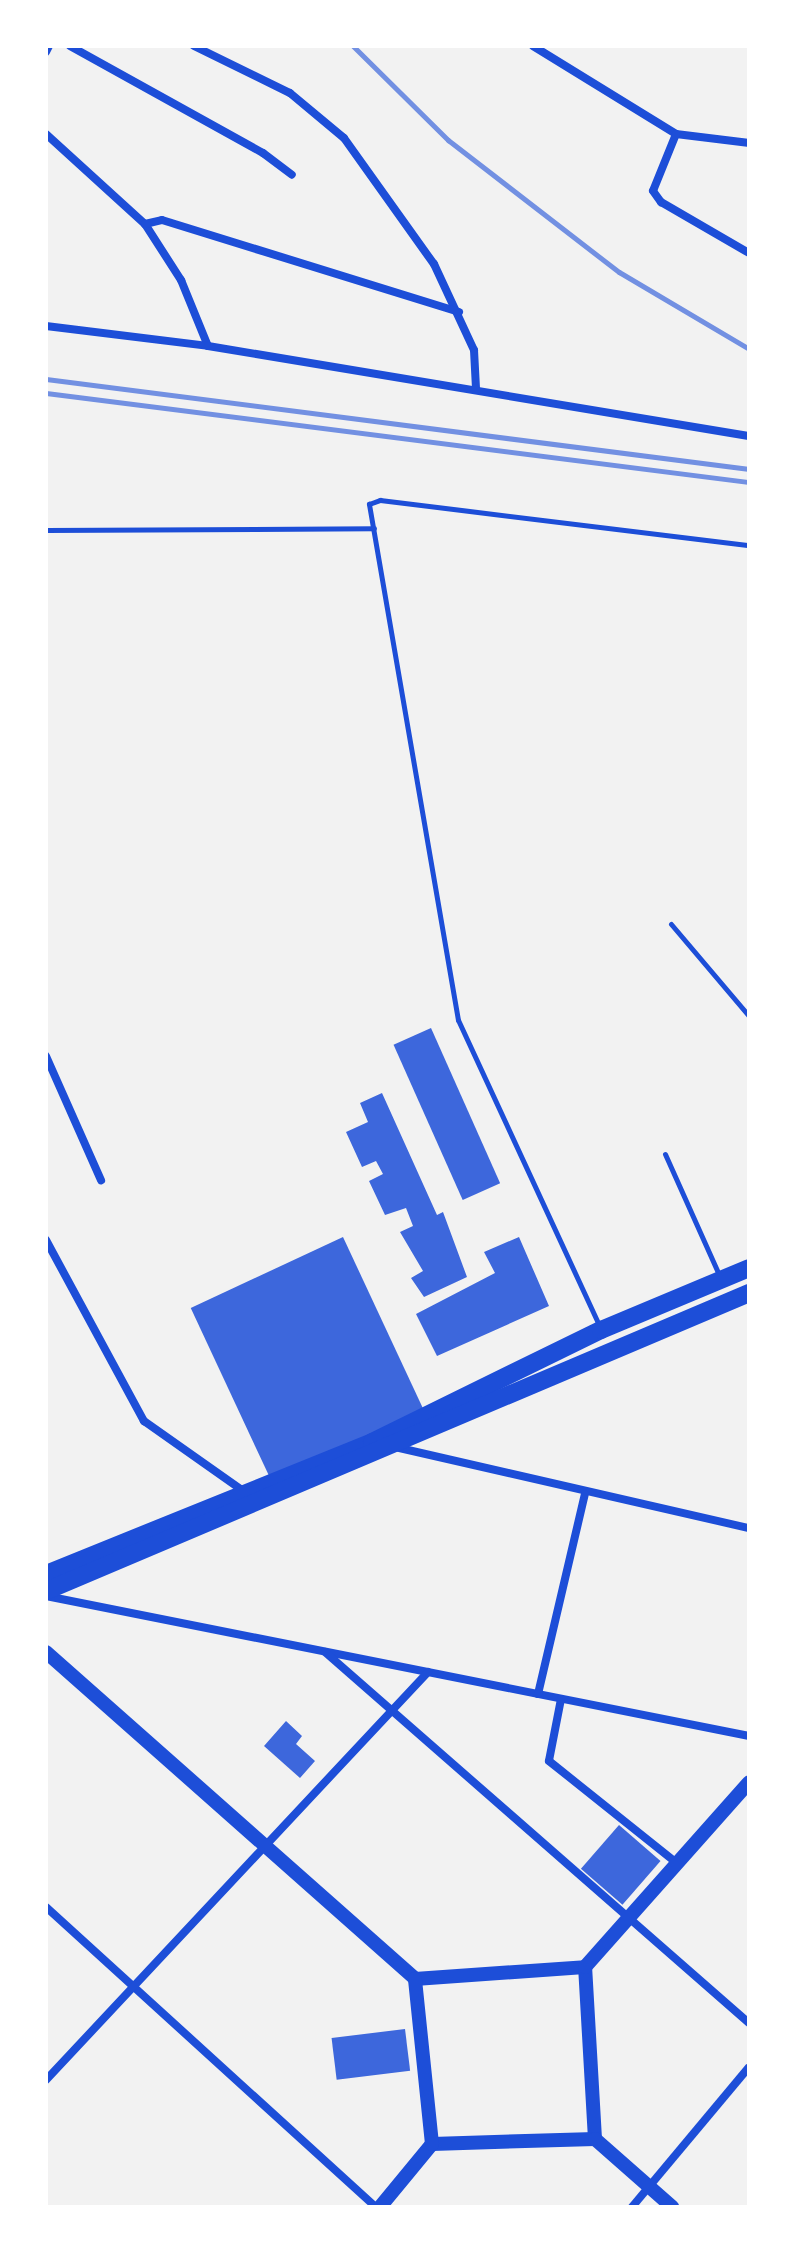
<!DOCTYPE html>
<style>
body{margin:0}
#map{position:relative;width:795px;height:2253px;overflow:hidden;background:#f2f2f2;font-family:"Varela Round",sans-serif}
div>[style]{position:absolute}
[style*='--x']{left:calc(var(--x)*1px);top:calc(var(--y)*1px);width:calc(var(--w)*1px);rotate:calc(var(--a)*1deg)}
.building>*{inset:0;background:#3d67dc;transform-origin:0 0}
.service>*{height:5px;margin:-2.5px;padding:0 2.5px;transform-origin:2.5px;border-radius:2.5px;background:#1d4ed8}
.minor>*{height:8px;margin:-4px;padding:0 4px;transform-origin:4px;border-radius:4px;background:#1d4ed8}
.tertiary>*{height:14px;margin:-7px;padding:0 7px;transform-origin:7px;border-radius:7px;background:#1d4ed8}
.primary>*{height:18px;margin:-9px;padding:0 9px;transform-origin:9px;border-radius:9px;background:#1d4ed8}
.rail>*{height:5px;margin:-2.5px;padding:0 2.5px;transform-origin:2.5px;border-radius:2.5px;background:#7290e2}
span{translate:-50% -50%;white-space:nowrap;text-align:center;line-height:1.15;-webkit-text-stroke:6px #fff;paint-order:stroke}
.frame{position:absolute;inset:0;border:48px solid #fff;pointer-events:none}
</style>
<div id="map">
<div class="building">
<div style="left:431px;top:1028px;width:170px;height:41px;rotate:66deg"></div>
<div style="clip-path:polygon(382px 1093px,437px 1215px,443px 1212px,467px 1277px,424px 1297px,411px 1278px,423px 1271px,400px 1232px,413px 1226px,406px 1208px,385px 1215px,369px 1181px,383px 1174px,376px 1161px,362px 1167px,346px 1132px,368px 1122px,360px 1103px)"></div>
<div style="left:343px;top:1237px;width:191px;height:168px;rotate:65deg"></div>
<div style="clip-path:polygon(519px 1237px,549px 1306px,437px 1356px,416px 1314px,495px 1273px,484px 1252px)"></div>
<div style="clip-path:polygon(286px 1721px,302px 1736px,296px 1744px,315px 1761px,300px 1778px,264px 1746px)"></div>
<div style="left:619px;top:1825px;width:55px;height:58px;rotate:41deg"></div>
<div style="left:405px;top:2029px;width:42px;height:74px;rotate:83deg"></div>
</div>
<div class="service">
<div style="--x:46;--y:530;--w:328;--a:-0.3"></div>
<div style="--x:671;--y:924;--w:121;--a:49.7"></div>
<div style="--x:665;--y:1154;--w:133;--a:65.9"></div>
<div style="--x:599;--y:1325;--w:336;--a:-114.8"></div>
<div style="--x:458;--y:1020;--w:524;--a:-99.79"></div>
<div style="--x:369;--y:504;--w:12;--a:-20"></div>
<div style="--x:380;--y:500;--w:372;--a:7"></div>
</div>
<div class="minor">
<div style="--x:70;--y:46;--w:221;--a:29"></div>
<div style="--x:263;--y:153;--w:36;--a:37"></div>
<div style="--x:194;--y:46;--w:107;--a:26.1"></div>
<div style="--x:290;--y:93;--w:70;--a:39.8"></div>
<div style="--x:344;--y:138;--w:155;--a:54.5"></div>
<div style="--x:434;--y:264;--w:95;--a:65.1"></div>
<div style="--x:474;--y:350;--w:39;--a:87"></div>
<div style="--x:533;--y:46;--w:168;--a:31.6"></div>
<div style="--x:676;--y:134;--w:74;--a:7"></div>
<div style="--x:46;--y:52;--w:7;--a:-63"></div>
<div style="--x:46;--y:134;--w:134;--a:42.3"></div>
<div style="--x:145;--y:224;--w:67;--a:57.3"></div>
<div style="--x:181;--y:280;--w:71;--a:67.8"></div>
<div style="--x:676;--y:134;--w:61;--a:112"></div>
<div style="--x:653;--y:191;--w:14;--a:54"></div>
<div style="--x:661;--y:202;--w:102;--a:30.1"></div>
<div style="--x:145;--y:224;--w:17;--a:-13"></div>
<div style="--x:162;--y:220;--w:311;--a:17.2"></div>
<div style="--x:46;--y:326;--w:163;--a:7"></div>
<div style="--x:208;--y:346;--w:548;--a:9.45"></div>
<div style="--x:46;--y:1056;--w:136;--a:66.1"></div>
<div style="--x:46;--y:1240;--w:206;--a:61.6"></div>
<div style="--x:144;--y:1421;--w:125;--a:35.2"></div>
<div style="--x:395;--y:1447;--w:363;--a:12.9"></div>
<div style="--x:46;--y:1596;--w:717;--a:11.26"></div>
<div style="--x:325;--y:1652;--w:563;--a:41.19"></div>
<div style="--x:538;--y:1694;--w:205;--a:-76.8"></div>
<div style="--x:561;--y:1699;--w:63;--a:101"></div>
<div style="--x:549;--y:1761;--w:164;--a:38.6"></div>
<div style="--x:46;--y:1907;--w:446;--a:42.3"></div>
<div style="--x:46;--y:2080;--w:559;--a:-46.89"></div>
<div style="--x:632;--y:2207;--w:182;--a:-50.1"></div>
</div>
<div class="tertiary">
<div style="--x:46;--y:1652;--w:493;--a:41.5"></div>
<div style="--x:415;--y:1979;--w:170;--a:-4"></div>
<div style="--x:595;--y:2139;--w:172;--a:-93.3"></div>
<div style="--x:585;--y:1967;--w:247;--a:-48.4"></div>
<div style="--x:432;--y:2144;--w:163;--a:-1.8"></div>
<div style="--x:595;--y:2139;--w:103;--a:41.4"></div>
<div style="--x:380;--y:2207;--w:82;--a:-50.5"></div>
<div style="--x:432;--y:2144;--w:166;--a:-95.9"></div>
</div>
<div class="primary">
<div style="--x:46;--y:1574;--w:352;--a:-22"></div>
<div style="--x:372;--y:1442;--w:255;--a:-26.1"></div>
<div style="--x:601;--y:1330;--w:160;--a:-22.7"></div>
<div style="--x:46;--y:1591;--w:764;--a:-22.97"></div>
</div>
<div class="rail">
<div style="--x:353;--y:46;--w:134;--a:44.7"></div>
<div style="--x:448;--y:140;--w:216;--a:37.7"></div>
<div style="--x:619;--y:272;--w:151;--a:30.6"></div>
<div style="--x:46;--y:379;--w:709;--a:7.3"></div>
<div style="--x:46;--y:393;--w:709;--a:7.22"></div>
</div>
<div class="frame"></div>
</div>
